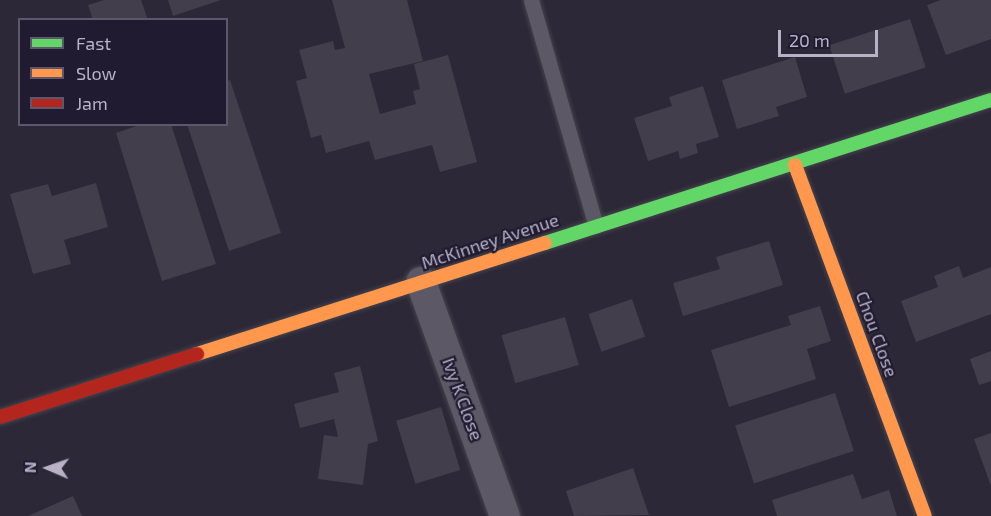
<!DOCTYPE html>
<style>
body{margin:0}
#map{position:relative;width:991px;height:516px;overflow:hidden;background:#2c2837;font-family:"Exo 2",sans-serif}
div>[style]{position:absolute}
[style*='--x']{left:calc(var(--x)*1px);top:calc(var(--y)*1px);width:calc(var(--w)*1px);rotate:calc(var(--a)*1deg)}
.building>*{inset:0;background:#423e4c;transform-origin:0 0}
.roads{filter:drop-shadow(0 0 2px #46434e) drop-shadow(0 0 2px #46434e)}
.lane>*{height:15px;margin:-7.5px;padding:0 7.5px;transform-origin:7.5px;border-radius:7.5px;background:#5c5865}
.street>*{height:30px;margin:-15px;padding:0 15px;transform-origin:15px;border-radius:15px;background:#5c5865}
.fast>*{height:14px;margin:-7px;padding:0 7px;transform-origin:7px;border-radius:7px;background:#63d668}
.slow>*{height:14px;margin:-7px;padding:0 7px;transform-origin:7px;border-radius:7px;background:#ff974d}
.jam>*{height:14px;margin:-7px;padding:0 7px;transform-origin:7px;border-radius:7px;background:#b3261e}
span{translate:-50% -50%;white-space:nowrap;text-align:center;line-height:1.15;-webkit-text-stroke:4.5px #211b31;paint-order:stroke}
.street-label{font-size:18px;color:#b8b1c8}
.legend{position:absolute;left:18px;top:18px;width:210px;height:108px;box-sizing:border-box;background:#211b31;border:2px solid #5d576d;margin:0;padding:8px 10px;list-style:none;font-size:18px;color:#b8b1c8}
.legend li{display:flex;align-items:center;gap:12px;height:30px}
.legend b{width:30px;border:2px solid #5d576d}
.north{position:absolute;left:18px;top:438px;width:60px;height:60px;-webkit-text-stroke:4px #211b31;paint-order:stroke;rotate:272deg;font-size:16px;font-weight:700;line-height:24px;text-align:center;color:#b8b1c8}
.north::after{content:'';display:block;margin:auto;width:21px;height:27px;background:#b8b1c8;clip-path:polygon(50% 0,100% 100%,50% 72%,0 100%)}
.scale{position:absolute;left:778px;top:30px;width:100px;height:27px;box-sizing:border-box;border:3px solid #b8b1c8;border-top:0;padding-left:8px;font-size:18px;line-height:21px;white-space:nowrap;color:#b8b1c8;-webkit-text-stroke:4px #211b31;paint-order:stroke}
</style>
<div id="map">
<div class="building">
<div style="clip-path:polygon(104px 0,141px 0,148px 20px,93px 20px,88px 5px)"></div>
<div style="clip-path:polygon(168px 0,221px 0,173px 16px)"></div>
<div style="clip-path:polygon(332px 0,407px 0,423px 61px,369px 74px,380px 114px,416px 104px,413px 91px,420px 89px,414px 64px,448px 55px,477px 162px,440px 172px,432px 145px,375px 160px,369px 141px,326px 153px,321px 135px,311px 138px,296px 81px,307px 78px,299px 50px,333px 41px,335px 50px,345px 48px)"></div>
<div style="clip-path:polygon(941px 0,991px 0,991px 39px,946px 55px,927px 5px)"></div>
<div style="left:910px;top:19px;width:51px;height:85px;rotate:72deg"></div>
<div style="clip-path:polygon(795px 57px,807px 97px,776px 107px,779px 116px,737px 129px,722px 80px)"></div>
<div style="clip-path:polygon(230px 80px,281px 233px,229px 251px,187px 124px,226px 124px,226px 81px)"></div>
<div style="clip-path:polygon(703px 86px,719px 137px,696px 144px,698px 153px,680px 159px,678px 151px,648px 161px,634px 118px,672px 106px,669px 97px)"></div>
<div style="clip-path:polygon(142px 124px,171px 124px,216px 264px,162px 281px,116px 133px)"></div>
<div style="clip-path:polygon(96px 183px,108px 227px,64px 240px,71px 264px,33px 274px,10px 194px,48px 184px,52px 196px)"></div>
<div style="clip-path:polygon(769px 241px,783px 285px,683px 316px,673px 283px,720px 269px,716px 257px)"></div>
<div style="clip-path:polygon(959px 266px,963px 278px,991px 267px,991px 314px,916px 342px,901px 301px,938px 287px,934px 276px)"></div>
<div style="left:632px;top:299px;width:40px;height:46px;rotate:71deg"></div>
<div style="clip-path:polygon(820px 306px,831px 341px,807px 349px,816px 379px,729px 407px,711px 350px,791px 325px,788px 316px)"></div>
<div style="left:565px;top:317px;width:50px;height:66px;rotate:74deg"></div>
<div style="clip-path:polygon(991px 351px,991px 381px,979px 385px,970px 359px)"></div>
<div style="clip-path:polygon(360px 366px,378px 441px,368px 444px,363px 485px,318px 479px,324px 435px,338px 437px,334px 419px,300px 428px,294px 404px,339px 392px,334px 373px)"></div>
<div style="left:835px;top:393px;width:61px;height:105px;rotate:72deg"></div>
<div style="left:441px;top:407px;width:66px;height:47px;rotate:73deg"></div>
<div style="clip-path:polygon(991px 433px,991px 486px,974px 439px)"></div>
<div style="clip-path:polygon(633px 468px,649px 515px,574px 516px,566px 491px)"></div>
<div style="clip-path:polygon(853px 474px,862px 499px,889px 490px,897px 516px,777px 516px,772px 500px)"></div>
<div style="clip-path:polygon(73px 496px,82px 516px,28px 516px)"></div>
</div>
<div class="roads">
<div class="lane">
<div style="--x:531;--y:0;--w:235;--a:74"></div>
</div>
<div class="street">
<div style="--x:421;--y:282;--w:249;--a:70.3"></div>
</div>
<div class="fast">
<div style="--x:545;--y:243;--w:468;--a:-17.8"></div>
</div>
<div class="slow">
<div style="--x:795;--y:165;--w:374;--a:69.7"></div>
<div style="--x:197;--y:354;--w:365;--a:-17.7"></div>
</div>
<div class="jam">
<div style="--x:0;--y:417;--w:207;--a:-17.7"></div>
</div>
</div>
<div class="street-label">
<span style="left:490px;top:241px;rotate:-18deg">McKinney Avenue</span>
<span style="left:877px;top:334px;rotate:70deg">Chou Close</span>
<span style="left:463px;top:399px;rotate:70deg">Ivy K Close</span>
</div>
<ul class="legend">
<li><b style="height:8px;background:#63d668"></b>Fast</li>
<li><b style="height:8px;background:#ff974d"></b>Slow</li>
<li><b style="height:8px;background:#b3261e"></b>Jam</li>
</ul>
<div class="north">N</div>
<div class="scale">20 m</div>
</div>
